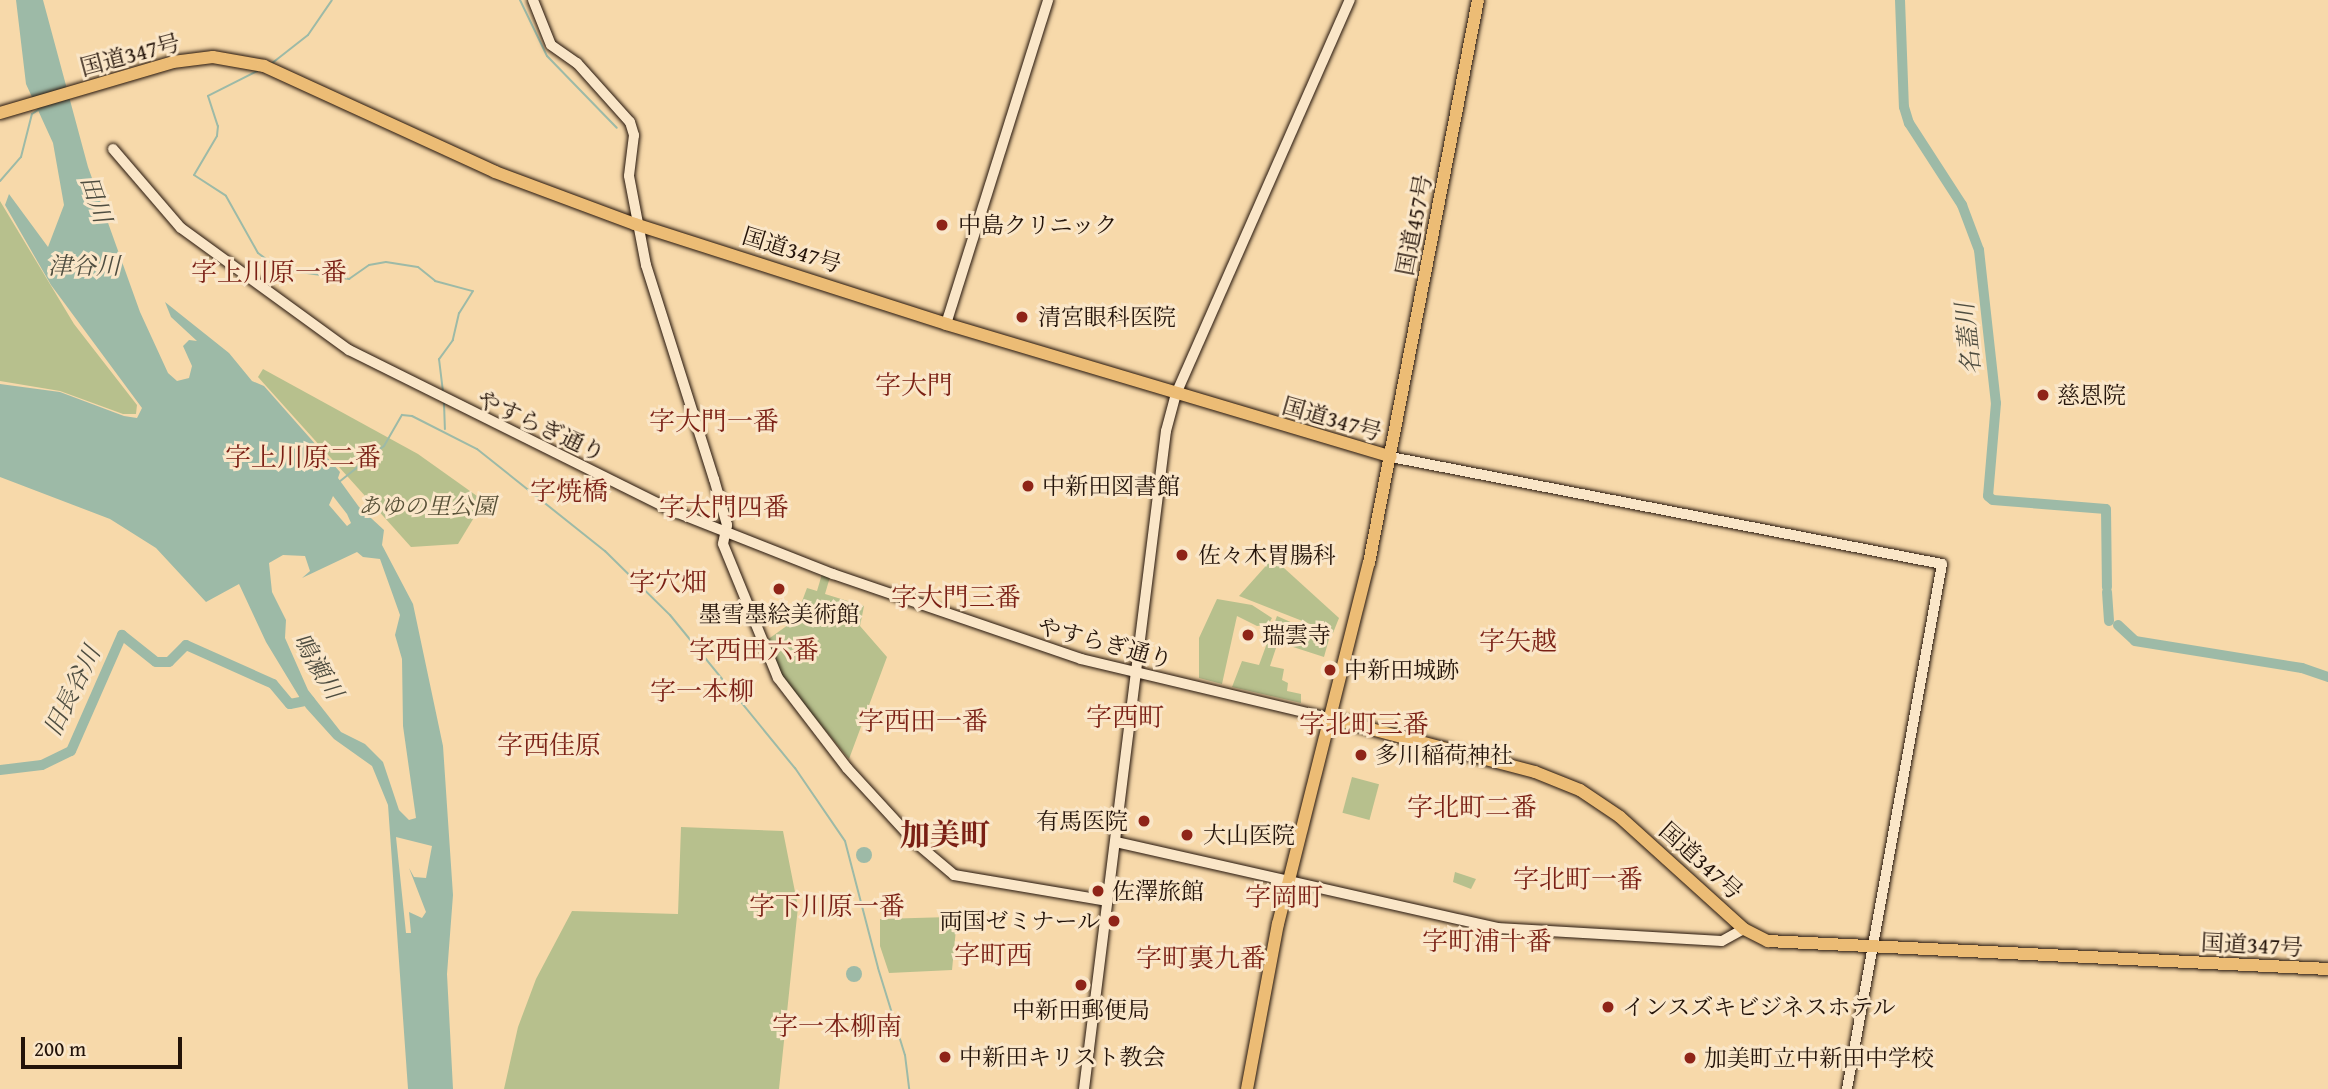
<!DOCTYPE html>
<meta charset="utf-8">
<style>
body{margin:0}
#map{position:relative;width:2328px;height:1089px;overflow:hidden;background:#f7d9aa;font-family:"Gentium Book Plus","Noto Serif JP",serif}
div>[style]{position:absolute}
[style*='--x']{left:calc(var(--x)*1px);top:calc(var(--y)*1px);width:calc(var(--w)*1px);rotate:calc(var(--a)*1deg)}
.green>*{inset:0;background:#b7c08d;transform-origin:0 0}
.water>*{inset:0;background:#9dbaa7}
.round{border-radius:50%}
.stream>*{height:2px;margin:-1px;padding:0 1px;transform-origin:1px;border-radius:1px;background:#9dbaa7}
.river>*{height:10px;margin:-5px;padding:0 5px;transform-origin:5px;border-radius:5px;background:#9dbaa7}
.roads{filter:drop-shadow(0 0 2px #231309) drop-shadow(0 0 2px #231309)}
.secondary>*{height:10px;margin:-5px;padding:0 5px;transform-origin:5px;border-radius:5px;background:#fae6c8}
.highway>*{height:12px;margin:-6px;padding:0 6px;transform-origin:6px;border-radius:6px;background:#ecbc75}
.dots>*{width:19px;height:19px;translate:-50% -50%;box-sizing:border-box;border:4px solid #fae6c8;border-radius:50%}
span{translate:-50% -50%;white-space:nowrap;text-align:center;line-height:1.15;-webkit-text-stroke:6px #fae6c8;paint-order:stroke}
.street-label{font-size:23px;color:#231309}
.poi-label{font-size:23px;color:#231309}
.left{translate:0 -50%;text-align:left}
.right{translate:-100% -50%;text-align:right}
.park-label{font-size:23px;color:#575037;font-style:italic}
.water-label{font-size:24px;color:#4e4d40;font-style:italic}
.quarter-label{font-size:26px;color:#7a1f14}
.district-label{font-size:30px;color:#7a1f14;font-weight:700}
.scale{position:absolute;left:21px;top:1037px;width:161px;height:32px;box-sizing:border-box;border:4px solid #231309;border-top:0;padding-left:9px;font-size:21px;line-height:24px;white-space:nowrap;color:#231309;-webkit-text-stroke:5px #fae6c8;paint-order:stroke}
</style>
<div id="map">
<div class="green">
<div style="clip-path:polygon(0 201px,74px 324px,137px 405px,136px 414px,123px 414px,60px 391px,0 381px)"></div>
<div style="clip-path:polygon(263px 369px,418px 454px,484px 501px,458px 544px,411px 547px,258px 377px)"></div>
<div style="clip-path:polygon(1273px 558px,1339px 618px,1333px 633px,1239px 596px)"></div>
<div style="clip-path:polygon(822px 574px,830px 577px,825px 594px,864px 606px,860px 626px,887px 657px,849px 759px,784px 680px,767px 640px,795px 620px,807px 588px,817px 591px)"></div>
<div style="clip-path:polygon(1217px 599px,1252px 605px,1272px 618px,1268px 625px,1257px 626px,1237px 616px,1222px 684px,1199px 678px,1199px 638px)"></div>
<div style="clip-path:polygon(1277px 616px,1329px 639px,1324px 657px,1290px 646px,1292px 638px,1280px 636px,1270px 666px,1284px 669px,1282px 680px,1288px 683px,1287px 691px,1301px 694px,1301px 703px,1232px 687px,1242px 661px,1259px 665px)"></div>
<div style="left:1352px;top:777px;width:28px;height:37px;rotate:15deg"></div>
<div style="clip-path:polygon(681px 827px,783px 831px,798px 907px,779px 1089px,504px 1089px,518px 1027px,536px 979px,572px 911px,678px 914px)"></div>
<div style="clip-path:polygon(1455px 872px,1476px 879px,1471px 889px,1453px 882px)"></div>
<div style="clip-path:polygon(950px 917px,956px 929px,952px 970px,889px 973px,880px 946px,880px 919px)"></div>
</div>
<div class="water">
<div style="clip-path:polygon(evenodd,16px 0,43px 0,88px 167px,140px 312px,168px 373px,177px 381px,189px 378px,192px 366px,183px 346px,189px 340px,197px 341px,171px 317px,165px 302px,229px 353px,252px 381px,264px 386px,340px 472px,338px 478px,359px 507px,384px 530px,382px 545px,413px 604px,443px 746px,453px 895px,447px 974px,453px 1089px,408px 1089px,388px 805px,372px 766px,334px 739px,306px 708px,266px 642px,239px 584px,206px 602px,156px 548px,110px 519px,0 477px,0 384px,60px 392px,124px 416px,137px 418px,142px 408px,51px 285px,5px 205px,9px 194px,48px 247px,64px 205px,53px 143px,26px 84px,16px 0,333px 496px,347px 514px,351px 523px,347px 526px,329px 505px,333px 496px,16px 0,357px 552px,363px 557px,380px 559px,400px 615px,395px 635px,402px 659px,403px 726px,416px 818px,409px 820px,399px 810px,383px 762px,365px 744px,341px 732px,308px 690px,285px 638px,286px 620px,272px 592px,269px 563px,283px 555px,305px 556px,310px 571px,302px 578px,357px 552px,16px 0,396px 837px,432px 846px,426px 878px,414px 877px,409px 868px,426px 912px,422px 918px,409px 912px,411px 933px,406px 933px,396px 837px)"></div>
<div class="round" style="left:856px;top:847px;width:16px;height:16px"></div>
<div class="round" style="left:846px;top:966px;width:16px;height:16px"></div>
</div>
<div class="stream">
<div style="--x:520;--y:0;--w:62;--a:64.3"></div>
<div style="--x:547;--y:56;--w:100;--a:45.8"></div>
<div style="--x:271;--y:64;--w:47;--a:-38.1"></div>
<div style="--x:308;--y:35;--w:42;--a:-55.6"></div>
<div style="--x:257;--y:71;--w:55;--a:153"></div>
<div style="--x:208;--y:96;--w:32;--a:72"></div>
<div style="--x:218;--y:126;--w:10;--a:96"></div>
<div style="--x:217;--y:136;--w:45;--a:120.5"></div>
<div style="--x:194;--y:175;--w:38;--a:33"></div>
<div style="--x:226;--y:196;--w:65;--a:60.7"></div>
<div style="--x:258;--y:253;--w:26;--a:37"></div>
<div style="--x:279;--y:269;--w:71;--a:8.1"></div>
<div style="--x:349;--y:279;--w:24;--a:-35"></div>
<div style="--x:369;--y:265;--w:17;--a:-10"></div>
<div style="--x:386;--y:262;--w:32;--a:9"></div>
<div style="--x:418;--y:267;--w:22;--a:39"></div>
<div style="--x:435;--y:281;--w:39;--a:15"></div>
<div style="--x:473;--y:291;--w:26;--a:122"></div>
<div style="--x:459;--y:313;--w:28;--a:103"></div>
<div style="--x:453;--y:340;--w:24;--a:126"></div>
<div style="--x:439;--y:359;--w:31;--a:83"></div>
<div style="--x:0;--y:181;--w:32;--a:-49"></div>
<div style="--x:21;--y:157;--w:44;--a:-75.7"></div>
<div style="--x:32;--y:114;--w:7;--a:-34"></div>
<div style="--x:444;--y:403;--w:26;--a:88"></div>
<div style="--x:339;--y:482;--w:58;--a:-38.7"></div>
<div style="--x:384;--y:446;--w:36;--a:-60"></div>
<div style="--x:402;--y:415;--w:10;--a:6"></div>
<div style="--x:412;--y:416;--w:73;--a:26.9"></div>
<div style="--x:477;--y:449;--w:164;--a:38.6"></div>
<div style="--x:605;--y:551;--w:91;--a:44.6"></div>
<div style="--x:670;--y:615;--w:198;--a:50.8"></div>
<div style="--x:795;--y:768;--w:88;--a:55.6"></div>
<div style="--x:845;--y:841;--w:131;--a:75.4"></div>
<div style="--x:878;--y:968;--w:91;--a:72.8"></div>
<div style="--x:905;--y:1055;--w:34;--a:83"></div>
</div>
<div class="river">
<div style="--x:1900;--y:0;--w:107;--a:87.9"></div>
<div style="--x:1904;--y:107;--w:17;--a:73"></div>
<div style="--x:1909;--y:123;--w:98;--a:57.1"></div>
<div style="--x:1962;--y:205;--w:48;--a:69.3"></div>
<div style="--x:1979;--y:250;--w:154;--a:83.7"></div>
<div style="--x:1996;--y:403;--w:93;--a:94.9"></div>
<div style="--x:1988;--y:496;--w:6;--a:39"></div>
<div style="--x:1993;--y:500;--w:113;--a:4.6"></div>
<div style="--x:2106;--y:509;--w:78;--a:89.3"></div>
<div style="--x:2107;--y:592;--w:29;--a:86"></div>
<div style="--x:2118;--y:625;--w:23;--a:43"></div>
<div style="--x:2135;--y:641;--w:169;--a:9.2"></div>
<div style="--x:2302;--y:668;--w:28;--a:19"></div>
<div style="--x:0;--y:770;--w:42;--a:-6.8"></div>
<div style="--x:42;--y:765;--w:32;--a:-26"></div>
<div style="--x:71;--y:751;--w:127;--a:-66.3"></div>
<div style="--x:122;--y:635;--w:43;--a:38.5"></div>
<div style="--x:156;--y:662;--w:13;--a:0"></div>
<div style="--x:169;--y:662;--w:24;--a:-45"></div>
<div style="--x:186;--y:645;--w:95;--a:24.1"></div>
<div style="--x:273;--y:684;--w:26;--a:50"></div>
<div style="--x:290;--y:704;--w:20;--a:-11"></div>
</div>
<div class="roads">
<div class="secondary">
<div style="--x:533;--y:0;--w:48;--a:68.2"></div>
<div style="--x:551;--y:45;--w:32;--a:35"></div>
<div style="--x:577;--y:63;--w:79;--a:48.1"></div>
<div style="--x:630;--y:122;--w:14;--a:73"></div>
<div style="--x:634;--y:135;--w:41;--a:97"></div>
<div style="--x:629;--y:176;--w:91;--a:79.2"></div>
<div style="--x:646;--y:265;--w:225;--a:72.4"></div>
<div style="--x:714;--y:479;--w:48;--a:74.2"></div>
<div style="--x:727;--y:525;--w:19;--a:102"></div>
<div style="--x:723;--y:544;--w:145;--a:67.7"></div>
<div style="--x:778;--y:678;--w:113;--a:52.5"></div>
<div style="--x:847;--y:768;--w:100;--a:47.4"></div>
<div style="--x:915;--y:842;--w:51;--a:40.2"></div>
<div style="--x:954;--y:875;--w:156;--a:9.6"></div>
<div style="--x:113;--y:149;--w:104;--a:49.3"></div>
<div style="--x:181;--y:228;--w:208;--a:36"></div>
<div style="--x:349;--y:350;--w:367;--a:26.4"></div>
<div style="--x:678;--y:513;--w:167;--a:21.5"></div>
<div style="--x:833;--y:574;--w:262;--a:18.9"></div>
<div style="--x:1081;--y:659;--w:255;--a:13.4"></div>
<div style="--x:946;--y:324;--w:340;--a:-72.5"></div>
<div style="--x:1391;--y:457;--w:561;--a:10.99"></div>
<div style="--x:1942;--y:564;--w:534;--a:100.26"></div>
<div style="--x:1116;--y:842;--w:391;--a:12.7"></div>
<div style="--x:1497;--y:928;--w:225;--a:3.3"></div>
<div style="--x:1722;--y:941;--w:25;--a:-29"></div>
<div style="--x:1084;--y:1089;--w:663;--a:-82.9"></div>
<div style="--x:1166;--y:431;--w:38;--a:-75"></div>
<div style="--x:1176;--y:394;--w:431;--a:-66.2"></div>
</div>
<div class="highway">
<div style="--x:0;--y:113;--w:180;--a:-16.4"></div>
<div style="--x:173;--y:62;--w:40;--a:-7.1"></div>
<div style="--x:213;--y:57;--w:52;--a:10"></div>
<div style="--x:264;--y:66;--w:254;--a:24.6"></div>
<div style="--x:495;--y:172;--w:149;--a:20.4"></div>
<div style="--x:635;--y:224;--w:327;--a:17.8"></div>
<div style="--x:946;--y:324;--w:464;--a:16.6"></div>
<div style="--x:1329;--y:718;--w:213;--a:14.7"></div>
<div style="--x:1535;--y:772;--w:48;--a:21.8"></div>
<div style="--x:1580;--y:790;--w:48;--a:34"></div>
<div style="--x:1620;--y:817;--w:167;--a:42.1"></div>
<div style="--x:1744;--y:929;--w:27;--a:27"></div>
<div style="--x:1768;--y:941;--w:561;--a:2.86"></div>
<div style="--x:1247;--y:1089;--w:168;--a:-79.4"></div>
<div style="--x:1278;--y:924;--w:372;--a:-75.9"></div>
<div style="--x:1369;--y:563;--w:573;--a:-79.04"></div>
</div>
</div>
<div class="dots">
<div style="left:942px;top:225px;background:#8f2418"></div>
<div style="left:1022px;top:317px;background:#8f2418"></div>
<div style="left:2043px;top:395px;background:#8f2418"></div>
<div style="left:1028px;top:486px;background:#8f2418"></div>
<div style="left:1182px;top:555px;background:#8f2418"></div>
<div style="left:779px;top:589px;background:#8f2418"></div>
<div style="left:1248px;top:635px;background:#8f2418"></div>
<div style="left:1330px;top:670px;background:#8f2418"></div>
<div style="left:1361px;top:755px;background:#8f2418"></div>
<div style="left:1144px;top:821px;background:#8f2418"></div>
<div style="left:1187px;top:835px;background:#8f2418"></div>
<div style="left:1098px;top:891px;background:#8f2418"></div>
<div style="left:1114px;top:921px;background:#8f2418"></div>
<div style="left:1081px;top:985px;background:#8f2418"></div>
<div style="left:1608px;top:1007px;background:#8f2418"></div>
<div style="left:945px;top:1057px;background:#8f2418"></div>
<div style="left:1690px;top:1058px;background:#8f2418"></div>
</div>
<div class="street-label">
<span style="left:130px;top:55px;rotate:-15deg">国道347号</span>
<span style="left:1414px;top:225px;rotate:-79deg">国道457号</span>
<span style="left:792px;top:250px;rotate:17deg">国道347号</span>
<span style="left:1332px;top:419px;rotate:16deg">国道347号</span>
<span style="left:541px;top:426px;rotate:25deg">やすらぎ通り</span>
<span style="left:1105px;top:643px;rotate:15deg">やすらぎ通り</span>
<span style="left:1701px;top:861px;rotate:42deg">国道347号</span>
<span style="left:2252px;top:945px;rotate:3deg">国道347号</span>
</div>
<div class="poi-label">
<span class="left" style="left:958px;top:225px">中島クリニック</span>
<span class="left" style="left:1038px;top:317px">清宮眼科医院</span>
<span class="left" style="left:2057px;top:395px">慈恩院</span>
<span class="left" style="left:1042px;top:486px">中新田図書館</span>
<span class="left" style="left:1198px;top:555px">佐々木胃腸科</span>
<span style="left:779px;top:614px">墨雪墨絵美術館</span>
<span class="left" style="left:1262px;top:635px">瑞雲寺</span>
<span class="left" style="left:1344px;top:670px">中新田城跡</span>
<span class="left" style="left:1375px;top:755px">多川稲荷神社</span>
<span class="right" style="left:1128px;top:821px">有馬医院</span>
<span class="left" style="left:1203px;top:835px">大山医院</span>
<span class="left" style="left:1112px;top:891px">佐澤旅館</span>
<span class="right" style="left:1100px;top:921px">両国ゼミナール</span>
<span class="left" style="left:1622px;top:1007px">インスズキビジネスホテル</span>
<span style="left:1081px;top:1010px">中新田郵便局</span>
<span class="left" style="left:959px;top:1057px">中新田キリスト教会</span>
<span class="left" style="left:1704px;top:1058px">加美町立中新田中学校</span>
</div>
<div class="park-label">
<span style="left:427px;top:506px">あゆの里公園</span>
</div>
<div class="water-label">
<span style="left:96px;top:199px;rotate:71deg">田川</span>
<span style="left:84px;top:266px">津谷川</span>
<span style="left:1968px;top:339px;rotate:-96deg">名蓋川</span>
<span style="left:318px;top:666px;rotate:59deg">鳴瀬川</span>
<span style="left:72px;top:691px;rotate:-64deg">旧長谷川</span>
</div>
<div class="quarter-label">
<span style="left:269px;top:272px">字上川原一番</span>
<span style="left:914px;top:385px">字大門</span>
<span style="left:714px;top:421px">字大門一番</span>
<span style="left:303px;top:457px">字上川原二番</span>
<span style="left:569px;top:491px">字焼橋</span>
<span style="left:724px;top:507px">字大門四番</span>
<span style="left:668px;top:582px">字穴畑</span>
<span style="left:956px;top:597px">字大門三番</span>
<span style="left:1518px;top:641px">字矢越</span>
<span style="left:754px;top:650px">字西田六番</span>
<span style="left:702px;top:691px">字一本柳</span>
<span style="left:1125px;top:717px">字西町</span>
<span style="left:923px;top:721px">字西田一番</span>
<span style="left:1364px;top:724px">字北町三番</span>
<span style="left:549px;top:745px">字西佳原</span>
<span style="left:1472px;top:807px">字北町二番</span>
<span style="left:1578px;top:879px">字北町一番</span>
<span style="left:1284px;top:897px">字岡町</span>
<span style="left:827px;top:906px">字下川原一番</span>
<span style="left:1487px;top:941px">字町浦十番</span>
<span style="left:993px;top:955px">字町西</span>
<span style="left:1201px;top:958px">字町裏九番</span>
<span style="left:837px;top:1026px">字一本柳南</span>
</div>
<div class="district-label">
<span style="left:945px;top:834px">加美町</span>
</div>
<div class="scale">200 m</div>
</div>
